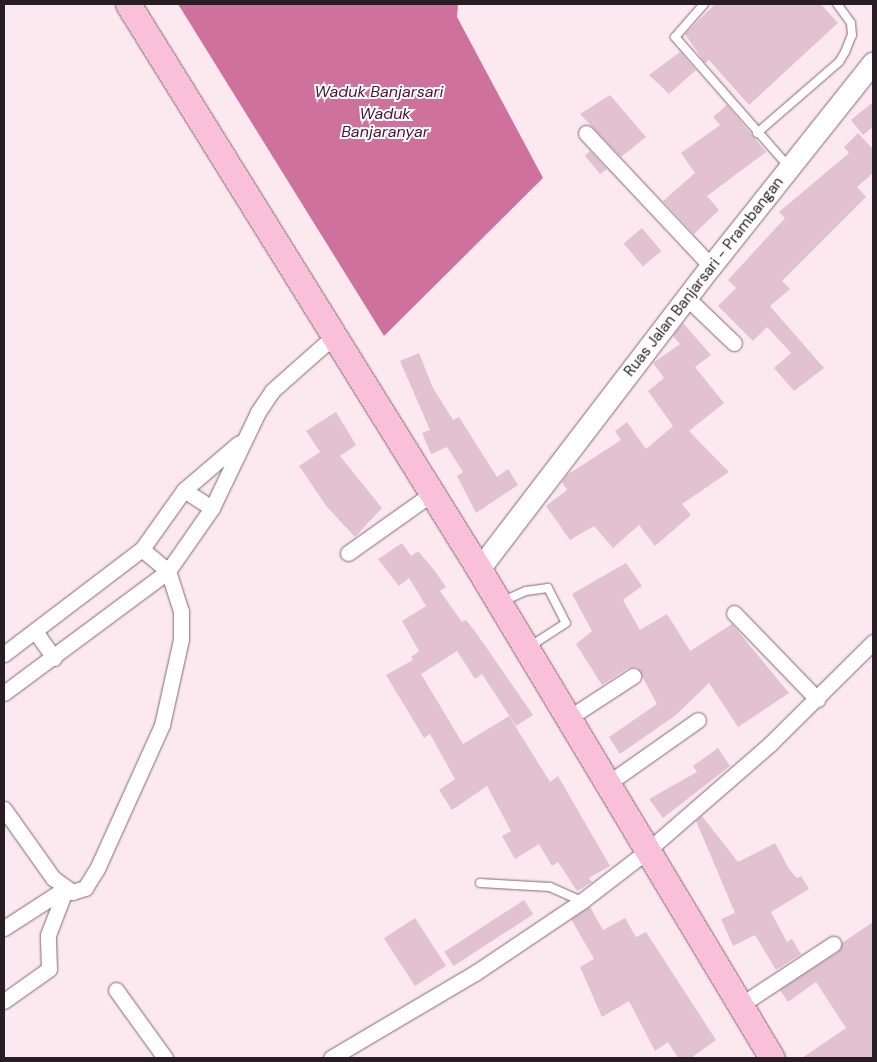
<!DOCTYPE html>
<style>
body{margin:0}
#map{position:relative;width:877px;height:1062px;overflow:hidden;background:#fce9f0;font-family:"DM Sans",sans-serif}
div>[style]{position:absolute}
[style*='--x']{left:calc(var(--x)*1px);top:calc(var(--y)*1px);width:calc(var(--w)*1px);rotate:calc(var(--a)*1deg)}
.water>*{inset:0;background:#ce719d}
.building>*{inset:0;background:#e2c2cf;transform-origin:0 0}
.roads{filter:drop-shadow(0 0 1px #836773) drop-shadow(0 0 1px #836773)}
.service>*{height:8px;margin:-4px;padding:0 4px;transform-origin:4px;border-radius:4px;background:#fff}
.minor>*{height:15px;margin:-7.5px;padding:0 7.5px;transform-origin:7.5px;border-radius:7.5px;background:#fff}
.secondary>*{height:21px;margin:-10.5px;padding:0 10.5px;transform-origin:10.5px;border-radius:10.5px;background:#fff}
.trunk>*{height:25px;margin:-12.5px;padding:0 12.5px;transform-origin:12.5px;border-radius:12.5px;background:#fac0da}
span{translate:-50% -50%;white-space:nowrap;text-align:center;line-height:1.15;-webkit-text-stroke:4px #fff;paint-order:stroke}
.street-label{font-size:15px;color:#281d22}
.water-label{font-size:16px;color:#4b1131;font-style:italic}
.frame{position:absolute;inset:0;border:5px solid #281d22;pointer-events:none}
</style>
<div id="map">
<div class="water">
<div style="clip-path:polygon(178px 4px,458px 4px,457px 17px,543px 178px,384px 336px)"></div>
</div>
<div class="building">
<div style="clip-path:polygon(715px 4px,821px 4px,838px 23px,749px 105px,709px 60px,705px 63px,685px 34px)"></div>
<div style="clip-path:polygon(680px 52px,696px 70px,669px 94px,649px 75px)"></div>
<div style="clip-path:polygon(610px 95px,646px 137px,621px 157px,580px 114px)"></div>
<div style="clip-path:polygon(873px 102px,873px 127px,863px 135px,851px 120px)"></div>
<div style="clip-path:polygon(727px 105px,766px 152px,707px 196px,719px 210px,694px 234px,663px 201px,695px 173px,681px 153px,720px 125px,713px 117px)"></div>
<div style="clip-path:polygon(858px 133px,873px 149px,873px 173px,857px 187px,866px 197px,782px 281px,790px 289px,770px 306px,824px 368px,794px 391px,774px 368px,791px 353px,767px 327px,753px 341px,718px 306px,736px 288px,728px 280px,785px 218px,779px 212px,849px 153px,844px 147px)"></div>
<div style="clip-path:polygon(590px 151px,607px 169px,600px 174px,585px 156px)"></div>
<div style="left:642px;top:228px;width:30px;height:24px;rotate:50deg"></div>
<div style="clip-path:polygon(683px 323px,711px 355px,695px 367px,724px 403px,689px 431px,729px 472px,682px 504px,691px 515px,655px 546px,639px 525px,613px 548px,594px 526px,570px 540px,546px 506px,567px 490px,562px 482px,567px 475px,621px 440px,615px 431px,627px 422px,646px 449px,673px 426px,648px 391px,664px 378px,653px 363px,680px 344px,673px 336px)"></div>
<div style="clip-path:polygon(419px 353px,433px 388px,453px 420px,459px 417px,497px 477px,508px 469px,518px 485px,476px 513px,457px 476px,463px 472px,447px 447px,431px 454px,422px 433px,430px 430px,400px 361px)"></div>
<div style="clip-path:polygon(336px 412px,356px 445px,340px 456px,382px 508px,355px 537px,327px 507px,299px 466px,320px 452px,306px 431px)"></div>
<div style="clip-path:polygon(402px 543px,411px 556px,418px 551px,435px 571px,446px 587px,440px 591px,462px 622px,466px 620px,477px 634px,533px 715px,516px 726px,482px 674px,475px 679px,457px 651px,421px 674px,463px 744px,509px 716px,550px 782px,558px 776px,610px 866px,589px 878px,592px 882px,577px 891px,558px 862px,552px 866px,539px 844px,515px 859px,502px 836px,511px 831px,487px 786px,452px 810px,439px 790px,455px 779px,430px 734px,424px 738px,386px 675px,413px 660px,411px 657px,419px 651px,402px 621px,426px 606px,409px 578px,399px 586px,378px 559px)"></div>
<div style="clip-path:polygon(626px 563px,642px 586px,623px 600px,640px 630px,667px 614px,690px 651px,732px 624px,789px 693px,738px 727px,709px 683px,676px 715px,620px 754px,609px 737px,657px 704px,637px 667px,628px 668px,602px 685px,576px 644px,592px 631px,572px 594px)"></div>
<div style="clip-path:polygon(718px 748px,730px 766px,663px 818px,649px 799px,697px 772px,693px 766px)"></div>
<div style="clip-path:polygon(702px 816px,738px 862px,775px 843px,789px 869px,797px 878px,801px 876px,809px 889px,771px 912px,787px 942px,792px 939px,801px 954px,776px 970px,755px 935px,733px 946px,721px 919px,735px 913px,696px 821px)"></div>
<div style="left:524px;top:900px;width:17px;height:95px;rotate:57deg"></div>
<div style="clip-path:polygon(590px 907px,603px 930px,625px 918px,636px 937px,646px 932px,716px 1040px,691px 1058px,678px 1058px,668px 1042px,655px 1051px,629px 1001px,602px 1017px,580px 967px,594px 959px,571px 919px)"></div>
<div style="left:415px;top:918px;width:57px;height:37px;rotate:57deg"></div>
<div style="clip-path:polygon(873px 922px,873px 1058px,802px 1058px,846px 1028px,816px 982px,788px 1002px,780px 990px,838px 952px,842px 943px)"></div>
</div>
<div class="roads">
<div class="service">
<div style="--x:704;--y:4;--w:44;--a:131.3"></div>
<div style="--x:675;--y:37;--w:173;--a:48.8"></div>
<div style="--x:757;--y:133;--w:108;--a:-40.9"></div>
<div style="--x:839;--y:62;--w:12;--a:-59"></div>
<div style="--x:845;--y:52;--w:18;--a:-68"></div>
<div style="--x:852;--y:35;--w:12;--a:-95"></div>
<div style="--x:851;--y:23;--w:24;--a:-126"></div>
<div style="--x:501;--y:602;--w:27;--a:-24"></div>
<div style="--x:526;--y:591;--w:22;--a:-8"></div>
<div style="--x:548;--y:588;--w:39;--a:63"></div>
<div style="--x:566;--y:623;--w:44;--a:147"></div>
<div style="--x:480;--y:883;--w:70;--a:3.3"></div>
<div style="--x:550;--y:887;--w:35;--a:24"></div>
</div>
<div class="minor">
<div style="--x:586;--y:133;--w:183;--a:46.8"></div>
<div style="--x:687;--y:298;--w:65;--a:43.8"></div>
<div style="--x:184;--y:490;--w:33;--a:33"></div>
<div style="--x:348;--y:553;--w:102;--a:-35.4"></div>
<div style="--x:734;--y:613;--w:120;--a:46"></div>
<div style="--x:35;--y:631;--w:33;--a:55"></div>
<div style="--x:4;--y:654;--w:173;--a:-37.3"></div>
<div style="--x:142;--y:549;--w:72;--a:-54.6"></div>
<div style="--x:184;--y:490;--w:72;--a:-40.5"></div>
<div style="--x:4;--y:693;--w:204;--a:-36.6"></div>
<div style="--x:168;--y:571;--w:77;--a:-55.1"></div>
<div style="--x:212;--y:508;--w:106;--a:-64.4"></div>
<div style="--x:258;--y:412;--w:25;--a:-56"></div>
<div style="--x:272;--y:391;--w:83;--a:-41.6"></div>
<div style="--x:567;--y:719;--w:79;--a:-33.1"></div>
<div style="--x:607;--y:784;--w:111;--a:-35.1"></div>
<div style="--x:4;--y:809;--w:85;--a:54.6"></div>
<div style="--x:53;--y:878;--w:24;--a:36"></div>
<div style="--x:72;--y:892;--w:14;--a:-17"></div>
<div style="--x:85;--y:888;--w:22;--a:-58"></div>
<div style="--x:97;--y:869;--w:158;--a:-65.7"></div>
<div style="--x:162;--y:725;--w:88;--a:-77.5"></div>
<div style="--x:181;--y:639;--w:28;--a:-90"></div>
<div style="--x:181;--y:611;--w:42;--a:-108"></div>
<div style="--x:168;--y:571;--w:34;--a:-140"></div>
<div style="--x:4;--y:928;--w:74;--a:-32.8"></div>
<div style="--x:116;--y:990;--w:84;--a:54.2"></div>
<div style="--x:4;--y:1001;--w:55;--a:-35.4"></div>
<div style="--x:49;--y:969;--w:34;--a:-92"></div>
<div style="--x:48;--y:935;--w:50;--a:-69"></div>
<div style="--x:739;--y:1006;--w:113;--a:-33.4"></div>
<div style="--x:331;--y:1058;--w:167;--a:-30.6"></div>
<div style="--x:475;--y:973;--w:129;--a:-33.9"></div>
<div style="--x:582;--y:901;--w:82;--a:-37.6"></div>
<div style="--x:647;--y:851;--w:163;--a:-41"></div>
<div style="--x:770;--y:744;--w:145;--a:-44.7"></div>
</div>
<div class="secondary">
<div style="--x:479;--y:569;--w:382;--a:-52.6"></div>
<div style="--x:711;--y:266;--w:260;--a:-51.5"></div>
</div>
<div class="trunk">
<div style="--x:128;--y:4;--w:665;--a:58.15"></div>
<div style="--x:479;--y:569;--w:570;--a:59.07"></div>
</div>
</div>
<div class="street-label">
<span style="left:704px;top:277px;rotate:-52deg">Ruas Jalan Banjarsari - Prambangan</span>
</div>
<div class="water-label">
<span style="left:379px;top:92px">Waduk Banjarsari</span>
<span style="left:385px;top:123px">Waduk<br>Banjaranyar</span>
</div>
<div class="frame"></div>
</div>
